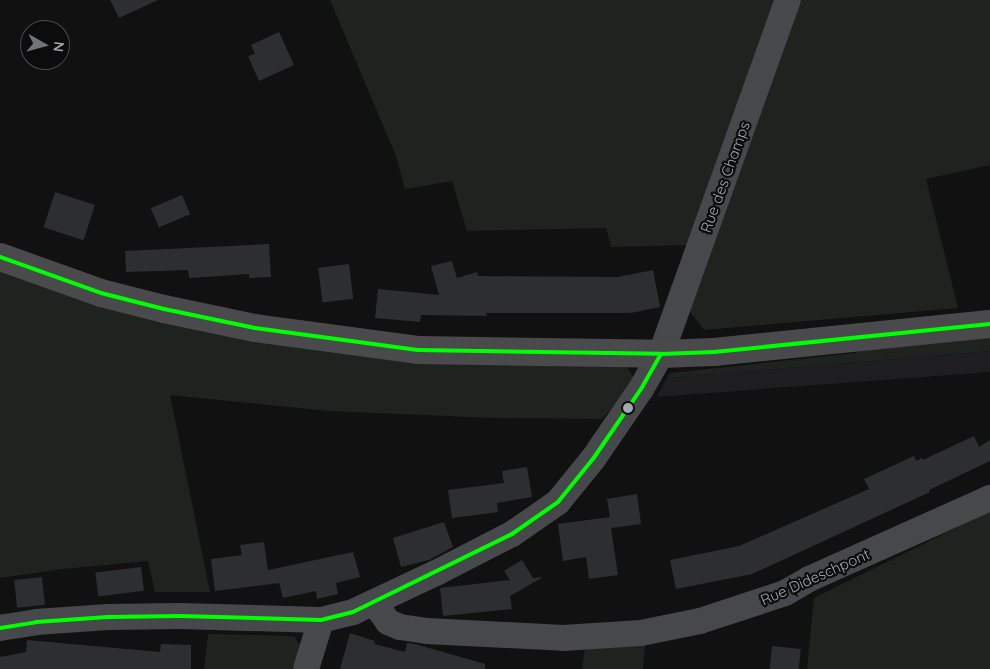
<!DOCTYPE html>
<style>
body{margin:0}
#map{position:relative;width:990px;height:669px;overflow:hidden;background:#111112;font-family:Quicksand,sans-serif}
div>[style]{position:absolute}
[style*='--x']{left:calc(var(--x)*1px);top:calc(var(--y)*1px);width:calc(var(--w)*1px);rotate:calc(var(--a)*1deg)}
.built>*{inset:0;background:#1e1e20}
.green>*{inset:0;background:#1e231f}
.building>*{inset:0;background:#2d2e2f;transform-origin:0 0}
.minor>*{height:26px;margin:-13px;padding:0 13px;transform-origin:13px;border-radius:13px;background:#47484b}
.major>*{height:28px;margin:-14px;padding:0 14px;transform-origin:14px;border-radius:14px;background:#4a4a4d}
.bus-1>*{height:4px;margin:-2px;padding:0 2px;transform-origin:2px;border-radius:2px;background:#0f0}
.dots>*{width:14px;height:14px;translate:-50% -50%;box-sizing:border-box;border:2px solid #0c0c0d;border-radius:50%}
span{translate:-50% -50%;white-space:nowrap;text-align:center;line-height:1.15;-webkit-text-stroke:4.5px #0c0c0d;paint-order:stroke}
.street-label{font-size:15px;color:#a4a8b1}
.north{position:absolute;left:20px;top:20px;width:50px;height:50px;box-sizing:border-box;background:#0c0c0d;border:1px solid #494a4f;border-radius:50%;rotate:97deg;font-size:14px;font-weight:700;line-height:20px;text-align:center;color:#a4a8b1}
.north::after{content:'';display:block;margin:auto;width:18px;height:22px;background:#717379;clip-path:polygon(50% 0,100% 100%,50% 72%,0 100%)}
</style>
<div id="map">
<div class="built">
<div style="clip-path:polygon(990px 351px,990px 372px,657px 397px,667px 378px)"></div>
</div>
<div class="green">
<div style="clip-path:polygon(330px 0,990px 0,990px 165px,926px 179px,958px 308px,704px 330px,688px 309px,692px 245px,611px 247px,606px 228px,467px 231px,452px 181px,405px 189px,396px 156px)"></div>
<div style="clip-path:polygon(0 263px,69px 291px,626px 366px,633px 377px,620px 399px,602px 419px,496px 418px,329px 411px,170px 395px,210px 592px,155px 592px,148px 561px,63px 569px,0 578px)"></div>
<div style="clip-path:polygon(990px 324px,990px 351px,667px 378px,670px 373px,856px 353px,856px 337px)"></div>
<div style="clip-path:polygon(990px 511px,990px 669px,807px 669px,814px 598px)"></div>
<div style="clip-path:polygon(208px 634px,294px 636px,301px 647px,292px 669px,204px 669px)"></div>
<div style="clip-path:polygon(645px 646px,643px 669px,582px 669px,585px 648px)"></div>
</div>
<div class="building">
<div style="clip-path:polygon(110px 0,158px 0,119px 18px)"></div>
<div style="clip-path:polygon(279px 32px,294px 65px,259px 81px,248px 56px,255px 54px,251px 45px)"></div>
<div style="left:55px;top:192px;width:42px;height:37px;rotate:18deg"></div>
<div style="left:182px;top:195px;width:21px;height:34px;rotate:67deg"></div>
<div style="clip-path:polygon(269px 244px,271px 277px,249px 278px,249px 274px,189px 278px,188px 270px,126px 272px,125px 251px)"></div>
<div style="clip-path:polygon(452px 261px,457px 278px,477px 272px,478px 276px,618px 277px,653px 270px,660px 307px,631px 313px,486px 313px,487px 316px,421px 315px,420px 322px,375px 318px,378px 289px,439px 295px,431px 266px)"></div>
<div style="left:349px;top:264px;width:35px;height:31px;rotate:83deg"></div>
<div style="clip-path:polygon(974px 436px,979px 447px,990px 440px,990px 461px,929px 490px,930px 492px,752px 574px,676px 589px,670px 560px,739px 546px,869px 489px,864px 479px,914px 456px,916px 461px,922px 458px,923px 460px)"></div>
<div style="clip-path:polygon(527px 467px,532px 497px,497px 503px,498px 512px,452px 518px,448px 490px,504px 483px,502px 471px)"></div>
<div style="clip-path:polygon(637px 494px,641px 524px,611px 528px,618px 575px,589px 579px,586px 557px,563px 561px,558px 524px,610px 517px,607px 499px)"></div>
<div style="clip-path:polygon(444px 522px,453px 547px,429px 560px,401px 567px,393px 538px)"></div>
<div style="clip-path:polygon(264px 542px,268px 570px,353px 552px,360px 577px,336px 583px,338px 594px,317px 599px,316px 591px,283px 598px,279px 583px,215px 591px,211px 559px,242px 555px,240px 545px)"></div>
<div style="clip-path:polygon(522px 560px,533px 578px,543px 577px,510px 596px,512px 609px,443px 616px,440px 588px,510px 580px,504px 571px)"></div>
<div style="left:141px;top:567px;width:24px;height:46px;rotate:83deg"></div>
<div style="left:42px;top:577px;width:28px;height:28px;rotate:84deg"></div>
<div style="clip-path:polygon(350px 633px,375px 641px,374px 644px,405px 652px,407px 643px,415px 644px,485px 664px,485px 669px,340px 669px)"></div>
<div style="clip-path:polygon(27px 640px,160px 652px,161px 644px,191px 645px,191px 669px,0 669px,0 657px,26px 652px)"></div>
<div style="left:772px;top:646px;width:29px;height:23px;rotate:6deg"></div>
</div>
<div class="minor">
<div style="--x:380;--y:601;--w:11;--a:85"></div>
<div style="--x:381;--y:612;--w:12;--a:55"></div>
<div style="--x:388;--y:622;--w:13;--a:23"></div>
<div style="--x:400;--y:627;--w:27;--a:8"></div>
<div style="--x:427;--y:631;--w:136;--a:2.9"></div>
<div style="--x:563;--y:638;--w:78;--a:-3.7"></div>
<div style="--x:641;--y:633;--w:60;--a:-11.5"></div>
<div style="--x:700;--y:621;--w:89;--a:-18.2"></div>
<div style="--x:785;--y:593;--w:28;--a:-30"></div>
<div style="--x:809;--y:579;--w:198;--a:-24.1"></div>
<div style="--x:0;--y:628;--w:36;--a:-9"></div>
<div style="--x:36;--y:622;--w:72;--a:-4"></div>
<div style="--x:108;--y:617;--w:72;--a:-0.8"></div>
<div style="--x:180;--y:616;--w:141;--a:1.6"></div>
<div style="--x:321;--y:620;--w:33;--a:-14"></div>
<div style="--x:353;--y:612;--w:92;--a:-25.2"></div>
<div style="--x:436;--y:573;--w:85;--a:-27.2"></div>
<div style="--x:512;--y:534;--w:56;--a:-34.8"></div>
<div style="--x:558;--y:502;--w:55;--a:-50.9"></div>
<div style="--x:593;--y:459;--w:85;--a:-55.6"></div>
<div style="--x:641;--y:389;--w:40;--a:-60.3"></div>
<div style="--x:661;--y:354;--w:376;--a:-70.3"></div>
<div style="--x:306;--y:669;--w:51;--a:-73"></div>
</div>
<div class="major">
<div style="--x:0;--y:257;--w:107;--a:19.6"></div>
<div style="--x:101;--y:293;--w:65;--a:14.3"></div>
<div style="--x:164;--y:309;--w:93;--a:11.8"></div>
<div style="--x:255;--y:328;--w:164;--a:7.7"></div>
<div style="--x:418;--y:350;--w:243;--a:0.9"></div>
<div style="--x:661;--y:354;--w:53;--a:-2.2"></div>
<div style="--x:714;--y:352;--w:277;--a:-5.8"></div>
</div>
<div class="bus-1">
<div style="--x:0;--y:257;--w:107;--a:19.6"></div>
<div style="--x:101;--y:293;--w:65;--a:14.3"></div>
<div style="--x:164;--y:309;--w:93;--a:11.8"></div>
<div style="--x:255;--y:328;--w:164;--a:7.7"></div>
<div style="--x:418;--y:350;--w:243;--a:0.9"></div>
<div style="--x:661;--y:354;--w:53;--a:-2.2"></div>
<div style="--x:714;--y:352;--w:277;--a:-5.8"></div>
<div style="--x:0;--y:628;--w:36;--a:-9"></div>
<div style="--x:36;--y:622;--w:72;--a:-4"></div>
<div style="--x:108;--y:617;--w:72;--a:-0.8"></div>
<div style="--x:180;--y:616;--w:141;--a:1.6"></div>
<div style="--x:321;--y:620;--w:33;--a:-14"></div>
<div style="--x:353;--y:612;--w:177;--a:-26.1"></div>
<div style="--x:512;--y:534;--w:56;--a:-34.8"></div>
<div style="--x:558;--y:502;--w:55;--a:-50.9"></div>
<div style="--x:593;--y:459;--w:85;--a:-55.6"></div>
<div style="--x:641;--y:389;--w:40;--a:-60.3"></div>
</div>
<div class="dots">
<div style="left:628px;top:408px;background:#a4a8b1"></div>
</div>
<div class="street-label">
<span style="left:725px;top:177px;rotate:-70deg">Rue des Champs</span>
<span style="left:815px;top:577px;rotate:-24deg">Rue Dideschpont</span>
</div>
<div class="north">N</div>
</div>
